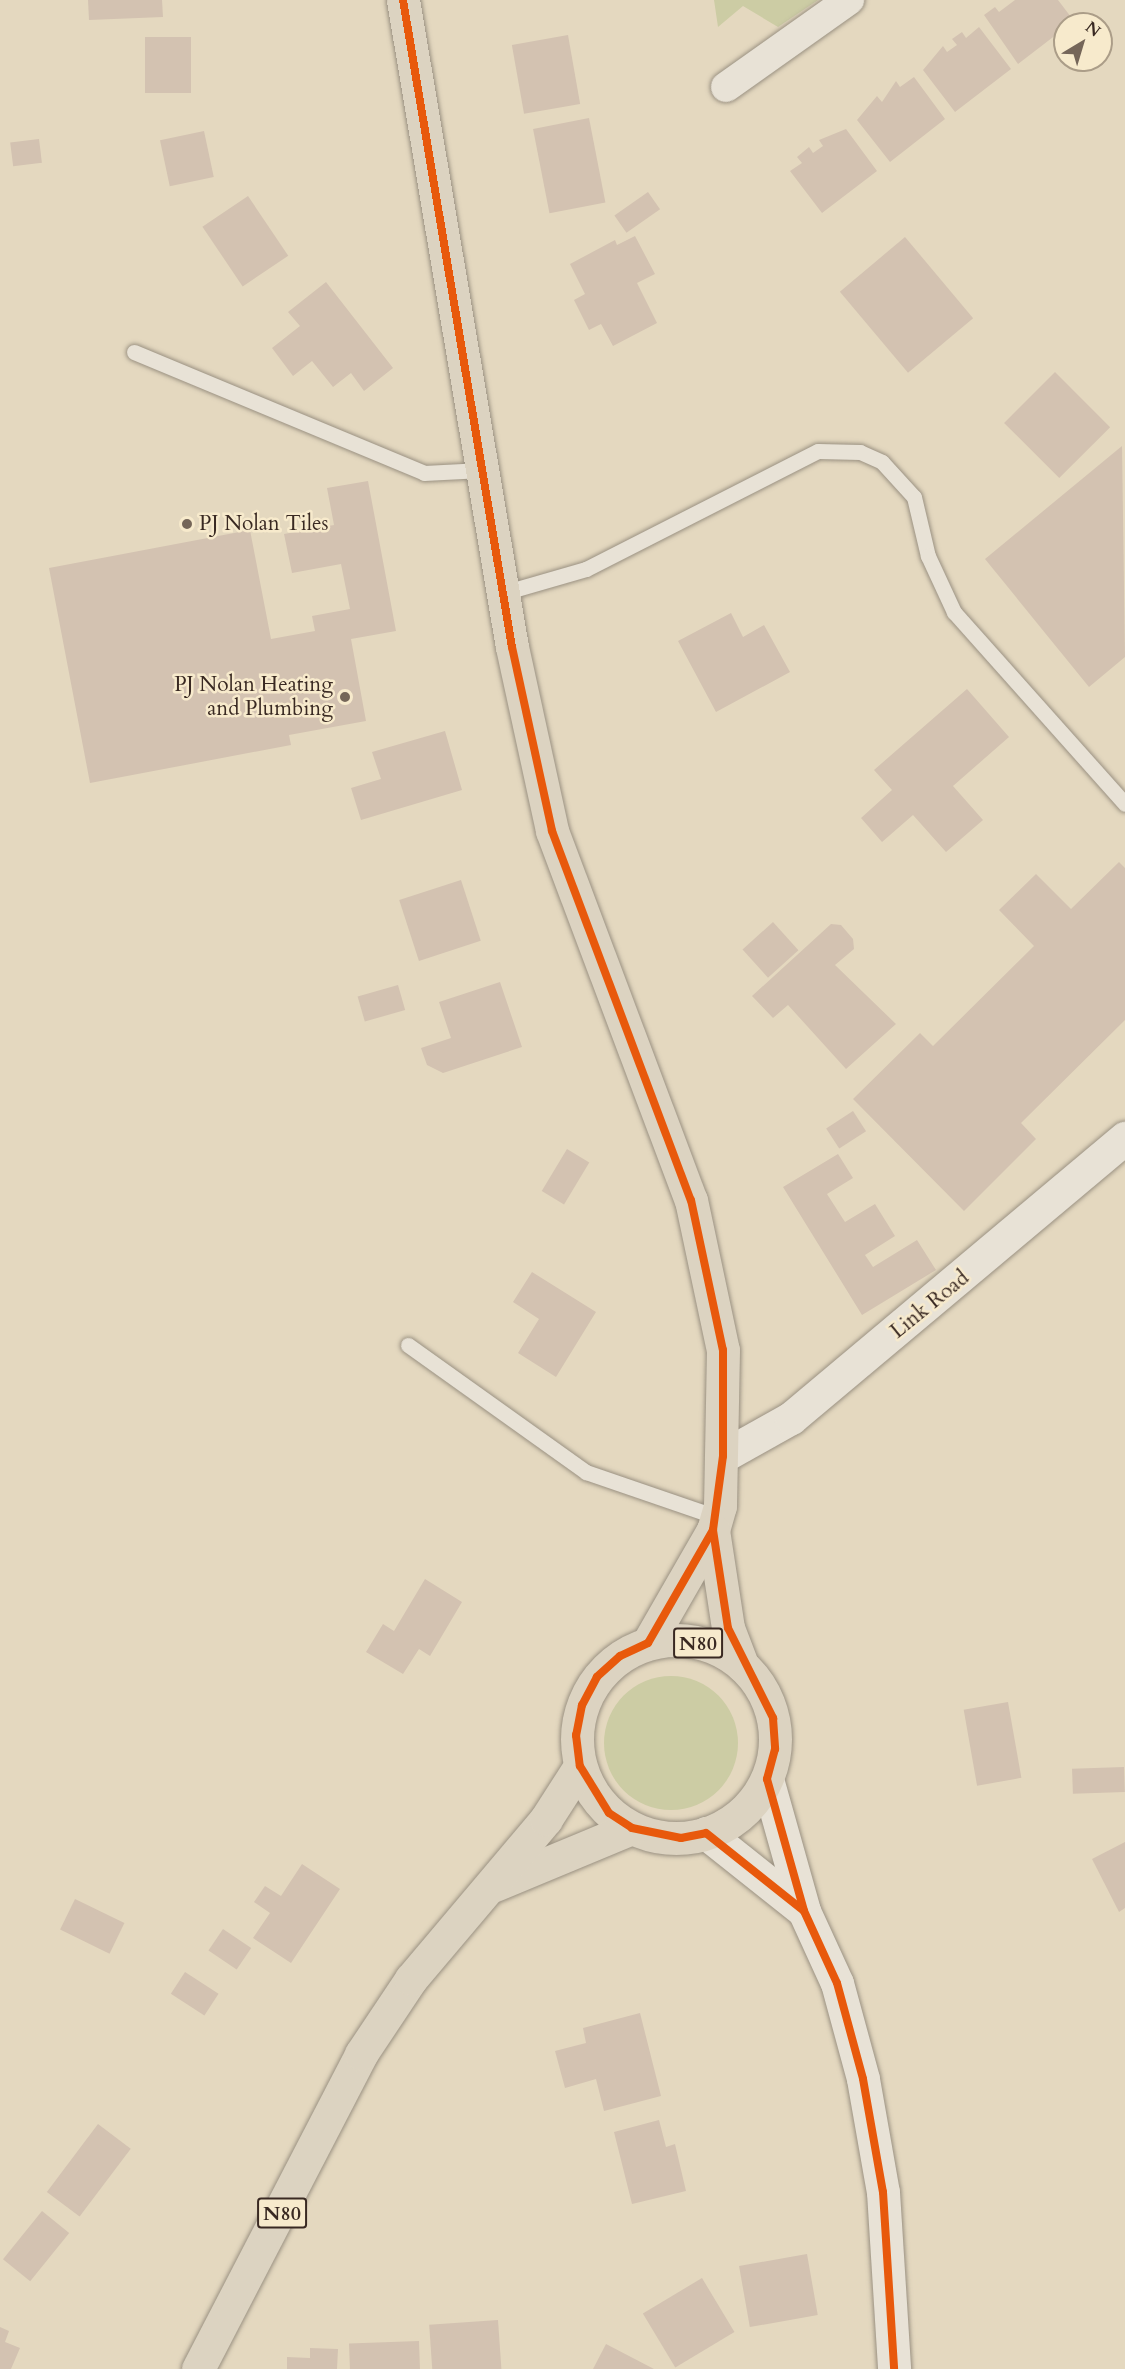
<!DOCTYPE html>
<style>
body{margin:0}
#map{position:relative;width:1125px;height:2369px;overflow:hidden;background:#e4d8bf;font-family:Cardo,serif}
div>[style]{position:absolute}
[style*='--x']{left:calc(var(--x)*1px);top:calc(var(--y)*1px);width:calc(var(--w)*1px);rotate:calc(var(--a)*1deg)}
.green>*{inset:0;background:#cccca4}
.round{border-radius:50%}
.building>*{inset:0;background:#d3c2b1;transform-origin:0 0}
.roads{filter:drop-shadow(0 0 2px #9a9182) drop-shadow(0 0 2px #9a9182)}
.lane>*{height:15px;margin:-7.5px;padding:0 7.5px;transform-origin:7.5px;border-radius:7.5px;background:#e8e2d6}
.street>*{height:30px;margin:-15px;padding:0 15px;transform-origin:15px;border-radius:15px;background:#e8e2d6}
.secondary>*{height:33px;margin:-16.5px;padding:0 16.5px;transform-origin:16.5px;border-radius:16.5px;background:#e8e2d6}
.primary>*{height:33px;margin:-16.5px;padding:0 16.5px;transform-origin:16.5px;border-radius:16.5px;background:#dcd3c1}
.primary>.ring{margin:-16.5px;padding:0;box-sizing:content-box;background:none;border:33px solid #dcd3c1;border-radius:50%}
.cycleway>*{height:8px;margin:-4px;padding:0 4px;transform-origin:4px;border-radius:4px;background:#e8590c}
.dots>*{width:16px;height:16px;translate:-50% -50%;box-sizing:border-box;border:3px solid #f7eacc;border-radius:50%}
span{translate:-50% -50%;white-space:nowrap;text-align:center;line-height:1.15;-webkit-text-stroke:5px #f7eacc;paint-order:stroke}
.shield-label span{padding:2px 4px;background:#f7eacc;border:2px solid;border-radius:4px;-webkit-text-stroke-width:0}
.shield-label{font-size:20px;color:#392922;font-weight:700}
.poi-label{font-size:21px;color:#392922}
.left{translate:0 -50%;text-align:left}
.right{translate:-100% -50%;text-align:right}
.street-label{font-size:21px;color:#392922}
.north{position:absolute;left:1053px;top:12px;width:60px;height:60px;box-sizing:border-box;background:#f7eacc;border:2px solid #ab9d88;border-radius:50%;rotate:38deg;font-size:16px;font-weight:700;line-height:24px;text-align:center;color:#392922}
.north::after{content:'';display:block;margin:auto;width:21px;height:27px;background:#756659;clip-path:polygon(50% 0,100% 100%,50% 72%,0 100%)}
</style>
<div id="map">
<div class="green">
<div style="clip-path:polygon(714px 0,818px 0,778px 27px,743px 6px,718px 27px)"></div>
<div class="round" style="left:604px;top:1676px;width:134px;height:134px"></div>
</div>
<div class="building">
<div style="clip-path:polygon(88px 0,162px 0,163px 17px,89px 20px)"></div>
<div style="clip-path:polygon(1015px 0,1058px 0,1074px 21px,1018px 64px,984px 15px,995px 7px,999px 12px)"></div>
<div style="clip-path:polygon(979px 27px,1011px 69px,955px 112px,923px 70px,943px 46px,947px 52px,957px 45px,952px 39px,962px 32px,966px 38px)"></div>
<div style="left:568px;top:35px;width:70px;height:57px;rotate:80deg"></div>
<div style="left:145px;top:37px;width:46px;height:56px"></div>
<div style="clip-path:polygon(914px 77px,945px 119px,890px 162px,857px 120px,877px 96px,882px 102px,896px 81px,900px 87px)"></div>
<div style="left:589px;top:118px;width:86px;height:57px;rotate:79deg"></div>
<div style="clip-path:polygon(846px 129px,877px 171px,822px 213px,790px 171px,802px 163px,797px 157px,809px 147px,813px 153px,823px 146px,819px 140px)"></div>
<div style="left:204px;top:131px;width:47px;height:45px;rotate:78deg"></div>
<div style="left:39px;top:139px;width:24px;height:29px;rotate:83deg"></div>
<div style="left:648px;top:192px;width:21px;height:41px;rotate:55deg"></div>
<div style="left:248px;top:196px;width:72px;height:55px;rotate:56deg"></div>
<div style="clip-path:polygon(635px 236px,655px 274px,637px 283px,657px 323px,613px 346px,601px 324px,589px 330px,574px 300px,585px 294px,570px 264px,615px 240px,617px 245px)"></div>
<div style="left:905px;top:237px;width:106px;height:85px;rotate:50deg"></div>
<div style="clip-path:polygon(326px 282px,393px 368px,364px 391px,351px 373px,333px 387px,312px 361px,293px 376px,272px 348px,300px 326px,288px 312px)"></div>
<div style="left:1055px;top:372px;width:78px;height:72px;rotate:45deg"></div>
<div style="clip-path:polygon(1122px 446px,1125px 657px,1089px 687px,985px 559px)"></div>
<div style="clip-path:polygon(368px 481px,396px 631px,351px 639px,366px 721px,289px 735px,291px 745px,90px 783px,49px 568px,250px 530px,271px 639px,315px 631px,312px 616px,350px 609px,341px 564px,292px 573px,284px 534px,334px 525px,327px 488px)"></div>
<div style="clip-path:polygon(731px 613px,743px 637px,764px 625px,790px 672px,716px 712px,678px 641px)"></div>
<div style="clip-path:polygon(967px 689px,1009px 737px,953px 786px,983px 820px,946px 852px,913px 815px,882px 842px,861px 818px,892px 790px,874px 770px)"></div>
<div style="clip-path:polygon(445px 731px,462px 790px,361px 820px,351px 788px,381px 779px,372px 752px)"></div>
<div style="clip-path:polygon(1119px 862px,1125px 868px,1125px 1020px,1021px 1123px,1036px 1139px,964px 1211px,853px 1099px,920px 1033px,933px 1046px,1034px 946px,999px 910px,1036px 874px,1071px 909px)"></div>
<div style="left:461px;top:880px;width:64px;height:65px;rotate:72deg"></div>
<div style="left:773px;top:922px;width:38px;height:41px;rotate:48deg"></div>
<div style="clip-path:polygon(831px 924px,841px 925px,853px 939px,854px 949px,835px 965px,896px 1024px,846px 1069px,788px 1005px,773px 1018px,752px 996px)"></div>
<div style="clip-path:polygon(500px 982px,522px 1047px,443px 1073px,427px 1065px,421px 1048px,451px 1038px,439px 1002px)"></div>
<div style="left:398px;top:985px;width:26px;height:42px;rotate:74deg"></div>
<div style="left:853px;top:1111px;width:24px;height:32px;rotate:57deg"></div>
<div style="left:567px;top:1149px;width:26px;height:49px;rotate:31deg"></div>
<div style="clip-path:polygon(838px 1154px,853px 1178px,827px 1194px,845px 1222px,875px 1204px,895px 1236px,865px 1255px,873px 1267px,917px 1240px,936px 1270px,862px 1315px,783px 1187px)"></div>
<div style="clip-path:polygon(532px 1272px,596px 1312px,556px 1377px,518px 1353px,539px 1319px,513px 1302px)"></div>
<div style="clip-path:polygon(425px 1579px,462px 1602px,430px 1656px,419px 1649px,403px 1674px,366px 1652px,383px 1624px,394px 1631px)"></div>
<div style="left:1008px;top:1702px;width:77px;height:45px;rotate:80deg"></div>
<div style="left:1124px;top:1767px;width:25px;height:52px;rotate:88deg"></div>
<div style="clip-path:polygon(1125px 1842px,1125px 1908px,1119px 1912px,1092px 1859px)"></div>
<div style="clip-path:polygon(302px 1864px,340px 1889px,291px 1963px,253px 1938px,270px 1913px,254px 1902px,265px 1886px,281px 1896px)"></div>
<div style="left:75px;top:1899px;width:55px;height:34px;rotate:26deg"></div>
<div style="left:223px;top:1929px;width:34px;height:26px;rotate:34deg"></div>
<div style="left:185px;top:1972px;width:40px;height:26px;rotate:33deg"></div>
<div style="clip-path:polygon(640px 2013px,661px 2096px,604px 2111px,596px 2079px,565px 2088px,555px 2051px,586px 2043px,583px 2028px)"></div>
<div style="clip-path:polygon(659px 2120px,666px 2147px,675px 2144px,686px 2191px,632px 2204px,614px 2132px)"></div>
<div style="left:98px;top:2124px;width:41px;height:85px;rotate:37deg"></div>
<div style="left:42px;top:2211px;width:35px;height:62px;rotate:39deg"></div>
<div style="left:807px;top:2254px;width:62px;height:69px;rotate:80deg"></div>
<div style="left:702px;top:2278px;width:63px;height:69px;rotate:59deg"></div>
<div style="left:498px;top:2320px;width:49px;height:69px;rotate:86deg"></div>
<div style="clip-path:polygon(0 2327px,9px 2331px,5px 2342px,20px 2348px,11px 2369px,0 2369px)"></div>
<div style="left:419px;top:2341px;width:28px;height:70px;rotate:88deg"></div>
<div style="clip-path:polygon(606px 2344px,654px 2369px,593px 2369px)"></div>
<div style="clip-path:polygon(310px 2348px,338px 2349px,337px 2369px,287px 2369px,287px 2357px,310px 2358px)"></div>
</div>
<div class="roads">
<div class="lane">
<div style="--x:134;--y:352;--w:314;--a:22.6"></div>
<div style="--x:424;--y:473;--w:58;--a:-3"></div>
<div style="--x:503;--y:593;--w:86;--a:-16.1"></div>
<div style="--x:586;--y:569;--w:260;--a:-27"></div>
<div style="--x:818;--y:451;--w:42;--a:1.4"></div>
<div style="--x:860;--y:452;--w:24;--a:24"></div>
<div style="--x:882;--y:462;--w:47;--a:47.6"></div>
<div style="--x:914;--y:497;--w:61;--a:76.7"></div>
<div style="--x:928;--y:556;--w:62;--a:65.1"></div>
<div style="--x:954;--y:612;--w:257;--a:48.3"></div>
<div style="--x:408;--y:1345;--w:219;--a:35.5"></div>
<div style="--x:586;--y:1472;--w:139;--a:19"></div>
</div>
<div class="street">
<div style="--x:726;--y:87;--w:151;--a:-35.3"></div>
</div>
<div class="secondary">
<div style="--x:723;--y:1456;--w:78;--a:-29.2"></div>
<div style="--x:791;--y:1418;--w:436;--a:-40"></div>
<div style="--x:767;--y:1779;--w:137;--a:74.3"></div>
<div style="--x:804;--y:1911;--w:79;--a:65.4"></div>
<div style="--x:837;--y:1983;--w:99;--a:74.8"></div>
<div style="--x:863;--y:2079;--w:115;--a:80"></div>
<div style="--x:883;--y:2192;--w:177;--a:86.4"></div>
<div style="--x:706;--y:1833;--w:125;--a:38.5"></div>
</div>
<div class="primary">
<div style="--x:403;--y:0;--w:656;--a:80.44"></div>
<div style="--x:512;--y:647;--w:188;--a:77.7"></div>
<div style="--x:552;--y:831;--w:394;--a:69.4"></div>
<div style="--x:691;--y:1200;--w:153;--a:78"></div>
<div style="--x:723;--y:1350;--w:156;--a:91.1"></div>
<div style="--x:720;--y:1506;--w:25;--a:106"></div>
<div style="--x:713;--y:1530;--w:130;--a:119.9"></div>
<div style="--x:713;--y:1530;--w:99;--a:81.3"></div>
<div style="--x:728;--y:1628;--w:40;--a:69"></div>
<div class="ring" style="left:577px;top:1640px;width:165px;height:165px"></div>
<div style="--x:495;--y:1885;--w:148;--a:-22.6"></div>
<div style="--x:198;--y:2369;--w:355;--a:-62.6"></div>
<div style="--x:361;--y:2054;--w:90;--a:-56.3"></div>
<div style="--x:411;--y:1979;--w:209;--a:-49.8"></div>
<div style="--x:546;--y:1819;--w:63;--a:-57.3"></div>
</div>
</div>
<div class="cycleway">
<div style="--x:403;--y:0;--w:656;--a:80.44"></div>
<div style="--x:512;--y:647;--w:188;--a:77.7"></div>
<div style="--x:552;--y:831;--w:394;--a:69.4"></div>
<div style="--x:691;--y:1200;--w:153;--a:78"></div>
<div style="--x:723;--y:1350;--w:106;--a:90"></div>
<div style="--x:723;--y:1456;--w:75;--a:97.7"></div>
<div style="--x:713;--y:1530;--w:130;--a:119.9"></div>
<div style="--x:648;--y:1643;--w:31;--a:155"></div>
<div style="--x:620;--y:1656;--w:31;--a:138"></div>
<div style="--x:597;--y:1677;--w:32;--a:118"></div>
<div style="--x:582;--y:1705;--w:31;--a:101"></div>
<div style="--x:576;--y:1735;--w:31;--a:83"></div>
<div style="--x:580;--y:1766;--w:55;--a:58.3"></div>
<div style="--x:609;--y:1813;--w:27;--a:33"></div>
<div style="--x:632;--y:1828;--w:50;--a:11.5"></div>
<div style="--x:681;--y:1838;--w:25;--a:-11"></div>
<div style="--x:706;--y:1833;--w:125;--a:38.5"></div>
<div style="--x:713;--y:1530;--w:99;--a:81.3"></div>
<div style="--x:728;--y:1628;--w:101;--a:63.4"></div>
<div style="--x:773;--y:1718;--w:31;--a:86"></div>
<div style="--x:775;--y:1749;--w:31;--a:105"></div>
<div style="--x:767;--y:1779;--w:137;--a:74.3"></div>
<div style="--x:804;--y:1911;--w:79;--a:65.4"></div>
<div style="--x:837;--y:1983;--w:99;--a:74.8"></div>
<div style="--x:863;--y:2079;--w:115;--a:80"></div>
<div style="--x:883;--y:2192;--w:177;--a:86.4"></div>
</div>
<div class="dots">
<div style="left:187px;top:524px;background:#756659"></div>
<div style="left:345px;top:697px;background:#756659"></div>
</div>
<div class="shield-label">
<span style="left:698px;top:1643px">N80</span>
<span style="left:282px;top:2213px">N80</span>
</div>
<div class="poi-label">
<span class="left" style="left:199px;top:524px">PJ Nolan Tiles</span>
<span class="right" style="left:333px;top:697px">PJ Nolan Heating<br>and Plumbing</span>
</div>
<div class="street-label">
<span style="left:930px;top:1305px;rotate:-39deg">Link Road</span>
</div>
<div class="north">N</div>
</div>
